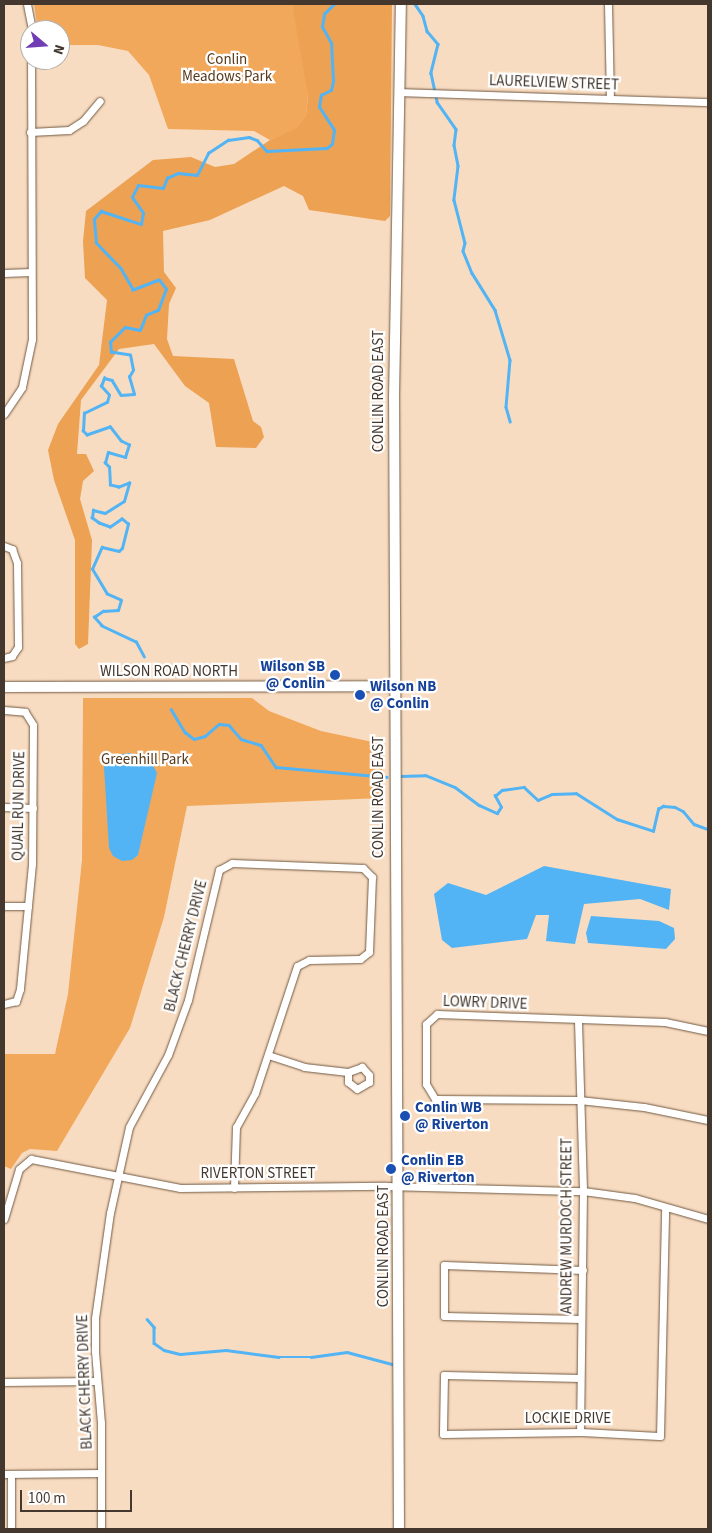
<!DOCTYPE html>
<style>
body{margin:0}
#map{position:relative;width:712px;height:1533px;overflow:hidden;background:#f8dcc1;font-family:"Source Sans 3",sans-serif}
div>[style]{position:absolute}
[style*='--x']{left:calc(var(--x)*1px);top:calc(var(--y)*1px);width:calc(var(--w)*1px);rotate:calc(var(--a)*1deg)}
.green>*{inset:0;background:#f2a85b}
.forest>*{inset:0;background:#eca153}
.water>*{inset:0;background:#52b4f4}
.stream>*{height:2.5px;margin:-1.25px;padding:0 1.25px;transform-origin:1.25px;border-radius:1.25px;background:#52b4f4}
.roads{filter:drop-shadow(0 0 1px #715942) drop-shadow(0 0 1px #715942)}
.street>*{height:7px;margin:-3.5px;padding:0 3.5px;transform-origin:3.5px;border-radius:3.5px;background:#fff}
.secondary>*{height:10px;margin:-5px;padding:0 5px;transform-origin:5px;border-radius:5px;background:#fff}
.dots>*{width:14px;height:14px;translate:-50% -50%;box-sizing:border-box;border:2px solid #fff;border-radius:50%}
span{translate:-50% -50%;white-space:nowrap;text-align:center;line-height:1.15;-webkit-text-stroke:4.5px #fff;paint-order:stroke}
.park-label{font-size:15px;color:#583919}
.street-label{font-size:15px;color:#44382e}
.transit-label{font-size:15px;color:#164399;font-weight:700}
.right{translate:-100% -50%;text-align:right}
.left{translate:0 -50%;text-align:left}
.frame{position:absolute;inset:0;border:5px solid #44382e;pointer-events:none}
.north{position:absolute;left:20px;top:20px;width:50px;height:50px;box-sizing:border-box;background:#fff;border:1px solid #b4afab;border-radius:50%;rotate:108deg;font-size:14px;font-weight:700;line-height:20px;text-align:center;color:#44382e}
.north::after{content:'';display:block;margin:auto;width:18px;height:22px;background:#713db4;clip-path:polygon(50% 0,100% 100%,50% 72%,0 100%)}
.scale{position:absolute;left:20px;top:1490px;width:112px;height:22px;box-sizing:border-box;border:2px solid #44382e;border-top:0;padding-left:6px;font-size:15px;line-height:18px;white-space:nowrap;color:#44382e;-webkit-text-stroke:4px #fff;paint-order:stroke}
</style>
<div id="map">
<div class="green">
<div style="clip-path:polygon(34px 4px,292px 4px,306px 68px,308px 95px,306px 115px,297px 129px,270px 140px,254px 131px,168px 129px,149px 75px,128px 51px,98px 45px,60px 45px,60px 30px,38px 30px)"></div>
<div style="clip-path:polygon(83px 698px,252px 698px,269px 711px,321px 731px,382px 744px,382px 798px,187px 806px,164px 917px,130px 1028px,57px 1151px,30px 1149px,22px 1153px,11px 1169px,4px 1166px,4px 1054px,55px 1054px,68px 994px,82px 860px)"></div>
</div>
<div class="forest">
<div style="clip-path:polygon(292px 4px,392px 4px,390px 216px,385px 221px,309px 210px,303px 196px,284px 186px,210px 220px,163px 231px,164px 272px,176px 288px,169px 304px,167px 339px,173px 356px,234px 359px,253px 421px,261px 427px,264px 437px,256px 448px,216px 447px,209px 403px,185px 386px,154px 344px,119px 349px,81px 400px,77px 454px,86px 454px,94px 471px,83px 481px,80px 499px,92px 540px,88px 644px,79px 649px,75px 644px,75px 540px,54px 480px,48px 450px,58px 424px,99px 365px,107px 300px,85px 278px,83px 241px,86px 211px,153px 160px,191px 157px,215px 167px,234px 164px,270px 140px,297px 128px,306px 115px,308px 95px)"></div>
</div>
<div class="water">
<div style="clip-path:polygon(130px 753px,150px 760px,157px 773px,138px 855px,132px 860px,122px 861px,113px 856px,109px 848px,104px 767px,108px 760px,116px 755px)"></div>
<div style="clip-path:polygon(544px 866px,671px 889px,669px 910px,640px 899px,584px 904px,575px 944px,546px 941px,549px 915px,536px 915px,527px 939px,452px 948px,442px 940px,434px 894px,448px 883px,486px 895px)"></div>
<div style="clip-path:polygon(591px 916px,659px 921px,674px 928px,675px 939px,666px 949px,588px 943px,586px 933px)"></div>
</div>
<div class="stream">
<div style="--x:415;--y:4;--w:14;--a:56"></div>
<div style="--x:423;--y:16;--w:16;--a:75"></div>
<div style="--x:427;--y:31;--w:17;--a:50"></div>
<div style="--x:438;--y:44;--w:30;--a:104"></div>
<div style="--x:431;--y:73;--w:30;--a:78"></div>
<div style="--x:437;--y:102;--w:33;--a:55"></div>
<div style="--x:456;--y:129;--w:16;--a:97"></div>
<div style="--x:454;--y:145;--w:21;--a:79"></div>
<div style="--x:458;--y:166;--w:34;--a:97"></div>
<div style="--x:454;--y:200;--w:44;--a:75.7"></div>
<div style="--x:465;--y:243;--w:8;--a:104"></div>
<div style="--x:463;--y:251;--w:24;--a:68"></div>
<div style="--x:472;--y:273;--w:44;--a:58.1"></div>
<div style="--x:495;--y:310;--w:52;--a:73.3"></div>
<div style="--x:510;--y:360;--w:47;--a:94.9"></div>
<div style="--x:506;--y:407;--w:15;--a:74"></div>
<div style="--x:144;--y:657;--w:17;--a:-118"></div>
<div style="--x:136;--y:642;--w:38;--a:-155"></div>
<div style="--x:102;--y:626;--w:12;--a:-132"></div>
<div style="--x:94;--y:617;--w:11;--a:-34"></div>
<div style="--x:103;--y:611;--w:15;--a:-4"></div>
<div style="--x:118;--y:610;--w:10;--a:-73"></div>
<div style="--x:121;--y:600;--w:15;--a:-157"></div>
<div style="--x:107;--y:594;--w:29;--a:-121"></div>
<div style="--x:92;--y:569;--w:24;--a:-66"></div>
<div style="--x:102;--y:547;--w:17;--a:13"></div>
<div style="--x:119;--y:551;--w:4;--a:-45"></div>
<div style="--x:122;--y:548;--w:25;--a:-76"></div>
<div style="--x:128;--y:524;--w:8;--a:-140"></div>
<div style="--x:122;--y:519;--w:14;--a:146"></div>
<div style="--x:110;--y:527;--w:12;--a:-160"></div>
<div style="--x:99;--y:523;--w:9;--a:-144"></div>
<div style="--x:92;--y:518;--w:8;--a:-83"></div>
<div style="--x:93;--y:510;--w:12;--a:14"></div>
<div style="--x:105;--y:513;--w:22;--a:-32"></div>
<div style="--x:124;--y:501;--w:19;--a:-74"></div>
<div style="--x:129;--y:483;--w:11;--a:158"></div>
<div style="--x:119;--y:487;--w:9;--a:-167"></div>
<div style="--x:110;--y:485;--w:18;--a:-93"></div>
<div style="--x:109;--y:467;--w:6;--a:-135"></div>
<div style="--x:105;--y:463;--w:11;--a:-75"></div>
<div style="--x:108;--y:452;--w:18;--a:16"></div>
<div style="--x:125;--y:457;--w:13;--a:-72"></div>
<div style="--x:129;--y:445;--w:9;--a:-153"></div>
<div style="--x:121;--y:441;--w:18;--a:-128"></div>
<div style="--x:110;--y:427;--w:24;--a:161"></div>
<div style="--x:87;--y:435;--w:6;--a:-135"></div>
<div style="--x:83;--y:431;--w:18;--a:-87"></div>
<div style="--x:84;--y:413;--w:25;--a:-26"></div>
<div style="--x:107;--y:402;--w:7;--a:-74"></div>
<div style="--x:109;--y:395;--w:12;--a:-132"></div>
<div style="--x:101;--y:386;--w:9;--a:-69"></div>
<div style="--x:104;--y:378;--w:8;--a:14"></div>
<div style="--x:112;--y:380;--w:17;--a:59"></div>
<div style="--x:121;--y:395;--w:13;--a:-4"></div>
<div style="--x:134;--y:394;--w:18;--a:-106"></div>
<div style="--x:129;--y:377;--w:8;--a:-60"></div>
<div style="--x:133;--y:370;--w:15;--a:-101"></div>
<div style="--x:130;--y:355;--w:19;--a:-171"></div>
<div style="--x:111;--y:352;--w:10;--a:-96"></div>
<div style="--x:110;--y:342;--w:21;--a:-45"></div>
<div style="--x:125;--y:327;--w:15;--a:11"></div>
<div style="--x:140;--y:330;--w:16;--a:-68"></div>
<div style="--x:146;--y:315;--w:13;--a:-23"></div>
<div style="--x:158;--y:310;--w:22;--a:-69"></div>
<div style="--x:166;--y:289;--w:11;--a:-128"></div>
<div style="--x:159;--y:280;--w:28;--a:159"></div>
<div style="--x:133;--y:290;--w:24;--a:-120"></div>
<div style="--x:121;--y:269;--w:36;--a:-134"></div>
<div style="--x:96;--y:243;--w:24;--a:-95"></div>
<div style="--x:94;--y:219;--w:11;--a:-49"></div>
<div style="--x:101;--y:211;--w:42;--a:18"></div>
<div style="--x:141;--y:224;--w:11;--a:-80"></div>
<div style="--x:143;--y:213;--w:19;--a:-125"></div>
<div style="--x:132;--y:197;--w:13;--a:-63"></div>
<div style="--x:138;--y:185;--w:25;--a:7"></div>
<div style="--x:163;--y:188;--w:11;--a:-68"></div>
<div style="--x:167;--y:178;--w:12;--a:-24"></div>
<div style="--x:178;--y:173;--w:19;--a:6"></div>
<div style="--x:197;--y:175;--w:25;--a:-63"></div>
<div style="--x:208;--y:153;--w:24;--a:-33"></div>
<div style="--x:228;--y:140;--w:21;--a:-8"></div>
<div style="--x:249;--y:137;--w:9;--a:21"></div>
<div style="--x:257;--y:140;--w:15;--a:48"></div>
<div style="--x:267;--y:151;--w:60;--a:-2.9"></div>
<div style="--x:327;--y:148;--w:6;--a:-39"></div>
<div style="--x:332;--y:144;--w:14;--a:-82"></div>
<div style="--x:334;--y:130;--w:27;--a:-123"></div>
<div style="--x:319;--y:107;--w:12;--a:-81"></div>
<div style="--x:321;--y:95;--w:11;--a:-27"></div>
<div style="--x:331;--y:90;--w:9;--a:-77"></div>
<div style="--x:333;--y:81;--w:38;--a:-93"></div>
<div style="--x:331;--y:43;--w:18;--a:-119"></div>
<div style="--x:322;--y:27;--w:13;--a:-81"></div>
<div style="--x:324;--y:14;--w:14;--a:-45"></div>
<div style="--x:171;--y:709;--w:27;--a:59"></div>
<div style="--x:185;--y:732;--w:11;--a:38"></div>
<div style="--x:194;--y:739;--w:11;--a:-15"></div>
<div style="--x:205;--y:736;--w:18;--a:-41"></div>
<div style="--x:219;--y:724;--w:10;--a:6"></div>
<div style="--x:229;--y:725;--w:18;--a:49"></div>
<div style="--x:241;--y:739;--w:21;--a:17"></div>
<div style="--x:261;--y:745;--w:27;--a:56"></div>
<div style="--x:276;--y:767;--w:111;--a:5.1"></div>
<div style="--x:401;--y:776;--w:24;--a:-2"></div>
<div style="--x:425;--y:775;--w:32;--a:22"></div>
<div style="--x:455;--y:787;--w:30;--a:37"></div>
<div style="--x:479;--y:805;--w:20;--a:24"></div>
<div style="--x:497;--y:813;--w:7;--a:-56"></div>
<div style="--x:501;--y:807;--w:13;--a:-119"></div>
<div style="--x:495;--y:796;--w:9;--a:-41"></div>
<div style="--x:502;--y:790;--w:22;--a:-8"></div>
<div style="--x:524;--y:787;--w:19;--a:43"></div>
<div style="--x:538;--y:800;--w:15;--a:-23"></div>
<div style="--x:552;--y:794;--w:24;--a:-2"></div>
<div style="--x:576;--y:793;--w:49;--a:32.4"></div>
<div style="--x:617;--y:819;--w:38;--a:18"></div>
<div style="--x:653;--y:831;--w:23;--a:-77"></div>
<div style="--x:658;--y:809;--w:6;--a:-31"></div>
<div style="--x:663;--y:806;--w:12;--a:5"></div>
<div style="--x:675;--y:807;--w:9;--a:27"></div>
<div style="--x:683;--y:811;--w:17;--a:50"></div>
<div style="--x:694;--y:824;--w:15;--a:20"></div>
<div style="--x:147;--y:1319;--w:11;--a:49"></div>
<div style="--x:154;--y:1327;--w:16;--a:90"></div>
<div style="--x:154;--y:1343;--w:12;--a:35"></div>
<div style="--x:164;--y:1350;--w:16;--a:14"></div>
<div style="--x:180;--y:1354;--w:46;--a:-5"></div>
<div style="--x:226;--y:1350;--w:53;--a:7.5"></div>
<div style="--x:279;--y:1357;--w:32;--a:0"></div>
<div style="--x:311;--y:1357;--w:36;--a:-8"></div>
<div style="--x:347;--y:1352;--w:47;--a:14.9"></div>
</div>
<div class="roads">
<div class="street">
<div style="--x:27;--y:4;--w:26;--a:79"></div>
<div style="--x:608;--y:4;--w:95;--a:88.8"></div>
<div style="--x:400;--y:92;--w:308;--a:1.9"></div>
<div style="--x:30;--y:132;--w:39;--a:-3"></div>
<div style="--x:69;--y:130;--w:17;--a:-33"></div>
<div style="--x:83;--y:121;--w:26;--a:-50"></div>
<div style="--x:4;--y:273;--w:27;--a:-2"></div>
<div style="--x:4;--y:414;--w:32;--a:-56"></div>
<div style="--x:22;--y:387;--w:49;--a:-78.2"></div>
<div style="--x:32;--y:339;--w:279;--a:-90.2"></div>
<div style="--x:4;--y:546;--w:9;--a:21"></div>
<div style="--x:12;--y:549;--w:15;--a:70"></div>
<div style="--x:17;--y:563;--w:84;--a:89.3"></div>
<div style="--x:18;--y:647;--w:11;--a:124"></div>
<div style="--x:12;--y:656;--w:8;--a:166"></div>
<div style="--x:4;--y:710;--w:21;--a:5"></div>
<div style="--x:25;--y:712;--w:15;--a:58"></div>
<div style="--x:33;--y:725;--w:139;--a:90.4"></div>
<div style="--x:32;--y:864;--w:126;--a:95.5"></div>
<div style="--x:20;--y:989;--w:13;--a:108"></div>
<div style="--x:16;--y:1001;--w:12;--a:166"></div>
<div style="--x:4;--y:807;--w:29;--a:2"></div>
<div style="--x:4;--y:906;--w:24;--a:0"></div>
<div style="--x:578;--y:1021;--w:170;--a:88.3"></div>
<div style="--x:583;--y:1191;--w:241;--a:90.7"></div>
<div style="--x:708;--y:1031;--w:44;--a:-168.2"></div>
<div style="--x:665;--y:1022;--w:228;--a:-178"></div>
<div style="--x:437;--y:1014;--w:15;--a:138"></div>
<div style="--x:426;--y:1024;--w:60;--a:90"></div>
<div style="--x:426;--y:1084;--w:17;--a:59"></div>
<div style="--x:435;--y:1099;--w:144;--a:0.4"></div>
<div style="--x:579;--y:1100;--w:65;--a:6.1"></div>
<div style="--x:644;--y:1107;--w:65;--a:11.5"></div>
<div style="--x:268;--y:1055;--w:38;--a:18"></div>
<div style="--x:304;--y:1067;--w:44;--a:6.5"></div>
<div style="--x:348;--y:1072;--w:10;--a:90"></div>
<div style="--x:348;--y:1082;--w:11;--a:38"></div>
<div style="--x:357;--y:1089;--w:14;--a:-30"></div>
<div style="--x:369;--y:1082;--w:7;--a:-90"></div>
<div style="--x:369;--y:1075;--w:11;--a:-131"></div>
<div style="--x:362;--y:1067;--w:15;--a:160"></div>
<div style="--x:4;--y:1219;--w:52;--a:-73.3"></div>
<div style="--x:19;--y:1169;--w:16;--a:-40"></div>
<div style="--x:31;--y:1159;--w:152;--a:11"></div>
<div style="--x:180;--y:1188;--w:206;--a:-0.6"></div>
<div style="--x:386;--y:1186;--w:197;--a:1.5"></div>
<div style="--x:583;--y:1191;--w:52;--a:7.7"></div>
<div style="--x:635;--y:1198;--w:76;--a:16"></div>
<div style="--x:581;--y:1319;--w:137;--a:-178.7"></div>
<div style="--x:444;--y:1316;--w:51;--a:-90"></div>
<div style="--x:444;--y:1265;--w:139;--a:2.1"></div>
<div style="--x:580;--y:1378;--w:136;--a:-178.7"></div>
<div style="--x:444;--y:1375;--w:59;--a:91"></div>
<div style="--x:443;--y:1434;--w:137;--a:-0.8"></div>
<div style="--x:580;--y:1432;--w:80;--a:2.9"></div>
<div style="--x:660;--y:1436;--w:227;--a:-88.7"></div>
<div style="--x:4;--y:1382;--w:93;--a:-0.6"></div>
<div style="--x:4;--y:1474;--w:97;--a:-0.6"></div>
<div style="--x:11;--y:1529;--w:55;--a:-90"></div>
<div style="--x:101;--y:1529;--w:106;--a:-90"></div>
<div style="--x:101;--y:1423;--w:72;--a:-94.8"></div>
<div style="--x:95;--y:1351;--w:33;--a:-90"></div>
<div style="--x:95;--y:1318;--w:106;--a:-81.9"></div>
<div style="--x:110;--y:1213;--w:88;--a:-77.5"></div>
<div style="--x:129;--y:1127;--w:82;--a:-61.6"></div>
<div style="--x:168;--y:1055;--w:59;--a:-70"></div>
<div style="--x:188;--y:1000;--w:134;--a:-76.6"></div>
<div style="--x:219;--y:870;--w:15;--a:-28"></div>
<div style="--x:232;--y:863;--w:131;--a:2.2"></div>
<div style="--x:363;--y:868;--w:13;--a:45"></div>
<div style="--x:372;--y:877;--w:75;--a:92.3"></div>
<div style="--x:369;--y:952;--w:11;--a:142"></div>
<div style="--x:360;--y:959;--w:51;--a:178.9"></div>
<div style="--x:309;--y:960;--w:13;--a:153"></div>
<div style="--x:297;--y:966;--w:134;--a:108.3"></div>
<div style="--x:255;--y:1093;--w:39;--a:119"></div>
<div style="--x:236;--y:1127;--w:61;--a:91.9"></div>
</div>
<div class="secondary">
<div style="--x:4;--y:687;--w:390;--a:-0.1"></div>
<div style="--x:399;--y:1529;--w:1131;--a:-90.25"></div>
<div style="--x:394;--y:398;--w:394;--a:-89"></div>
</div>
</div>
<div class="dots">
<div style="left:335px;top:675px;background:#1a4fb4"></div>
<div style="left:360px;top:695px;background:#1a4fb4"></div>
<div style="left:405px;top:1116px;background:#1a4fb4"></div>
<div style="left:391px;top:1169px;background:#1a4fb4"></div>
</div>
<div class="park-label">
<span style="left:227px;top:68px">Conlin<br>Meadows Park</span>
<span style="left:145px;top:760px">Greenhill Park</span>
</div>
<div class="street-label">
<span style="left:554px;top:83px;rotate:2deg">LAURELVIEW STREET</span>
<span style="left:379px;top:391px;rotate:-90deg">CONLIN ROAD EAST</span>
<span style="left:169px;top:672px">WILSON ROAD NORTH</span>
<span style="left:379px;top:797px;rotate:-90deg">CONLIN ROAD EAST</span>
<span style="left:19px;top:806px;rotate:-89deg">QUAIL RUN DRIVE</span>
<span style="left:186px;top:946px;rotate:-76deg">BLACK CHERRY DRIVE</span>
<span style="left:485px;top:1003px;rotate:2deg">LOWRY DRIVE</span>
<span style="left:258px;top:1174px">RIVERTON STREET</span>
<span style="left:567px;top:1226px;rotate:-90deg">ANDREW MURDOCH STREET</span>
<span style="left:384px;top:1246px;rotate:-90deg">CONLIN ROAD EAST</span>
<span style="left:85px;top:1382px;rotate:-92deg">BLACK CHERRY DRIVE</span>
<span style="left:568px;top:1419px">LOCKIE DRIVE</span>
</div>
<div class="transit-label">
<span class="right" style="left:325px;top:675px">Wilson SB<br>@ Conlin</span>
<span class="left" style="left:370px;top:695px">Wilson NB<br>@ Conlin</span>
<span class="left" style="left:415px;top:1116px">Conlin WB<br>@ Riverton</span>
<span class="left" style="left:401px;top:1169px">Conlin EB<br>@ Riverton</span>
</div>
<div class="frame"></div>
<div class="north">N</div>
<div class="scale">100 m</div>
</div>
